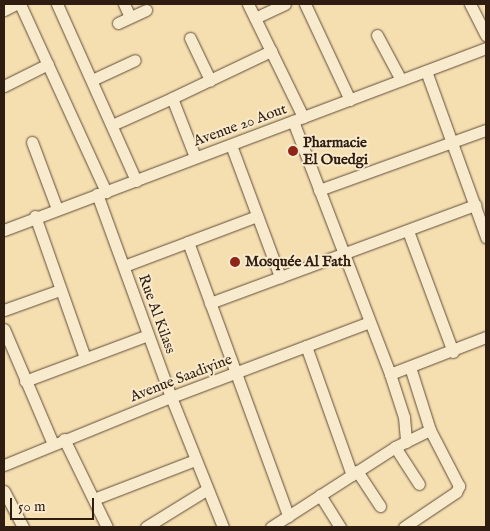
<!DOCTYPE html>
<meta charset="utf-8">
<style>
body{margin:0}
#map{position:relative;width:490px;height:531px;overflow:hidden;background:#f5deb0;font-family:"IM FELL English",serif}
div>[style]{position:absolute}
[style*='--x']{left:calc(var(--x)*1px);top:calc(var(--y)*1px);width:calc(var(--w)*1px);rotate:calc(var(--a)*1deg)}
.roads{filter:drop-shadow(0 0 1px #604d39) drop-shadow(0 0 1px #604d39)}
.minor>*{height:11px;margin:-5.5px;padding:0 5.5px;transform-origin:5.5px;border-radius:5.5px;background:#f8eacc}
.dots>*{width:14px;height:14px;translate:-50% -50%;box-sizing:border-box;border:2px solid #f8eacc;border-radius:50%}
span{translate:-50% -50%;white-space:nowrap;text-align:center;line-height:1.15;-webkit-text-stroke:4px #f8eacc;paint-order:stroke}
.street-label{font-size:15px;color:#2f1d11}
.poi-label{font-size:15px;color:#2f1d11;font-weight:700}
.left{translate:0 -50%;text-align:left}
.frame{position:absolute;inset:0;border:5px solid #2f1d11;pointer-events:none}
.scale{position:absolute;left:10px;top:498px;width:84px;height:22px;box-sizing:border-box;border:2px solid #2f1d11;border-top:0;padding-left:6px;font-size:15px;line-height:18px;white-space:nowrap;color:#2f1d11;-webkit-text-stroke:4px #f8eacc;paint-order:stroke}
</style>
<div id="map">
<div class="roads">
<div class="minor">
<div style="--x:20;--y:4;--w:207;--a:65.4"></div>
<div style="--x:57;--y:4;--w:194;--a:65.9"></div>
<div style="--x:124;--y:4;--w:14;--a:65"></div>
<div style="--x:248;--y:4;--w:126;--a:64"></div>
<div style="--x:305;--y:4;--w:106;--a:64.9"></div>
<div style="--x:470;--y:4;--w:35;--a:63"></div>
<div style="--x:4;--y:10;--w:13;--a:-27"></div>
<div style="--x:255;--y:18;--w:33;--a:-25"></div>
<div style="--x:118;--y:23;--w:31;--a:-25"></div>
<div style="--x:377;--y:35;--w:51;--a:61.9"></div>
<div style="--x:190;--y:38;--w:47;--a:64.5"></div>
<div style="--x:426;--y:71;--w:177;--a:70.1"></div>
<div style="--x:92;--y:80;--w:47;--a:-24.9"></div>
<div style="--x:4;--y:86;--w:49;--a:-26.6"></div>
<div style="--x:293;--y:121;--w:271;--a:69"></div>
<div style="--x:390;--y:374;--w:45;--a:72"></div>
<div style="--x:404;--y:417;--w:25;--a:85"></div>
<div style="--x:112;--y:125;--w:66;--a:-24.2"></div>
<div style="--x:32;--y:142;--w:72;--a:69.5"></div>
<div style="--x:231;--y:145;--w:141;--a:69.6"></div>
<div style="--x:195;--y:157;--w:63;--a:-111.3"></div>
<div style="--x:172;--y:98;--w:110;--a:-25.4"></div>
<div style="--x:319;--y:190;--w:177;--a:-19.8"></div>
<div style="--x:97;--y:194;--w:216;--a:70"></div>
<div style="--x:171;--y:397;--w:140;--a:68.2"></div>
<div style="--x:35;--y:216;--w:151;--a:70.6"></div>
<div style="--x:4;--y:230;--w:515;--a:-20.69"></div>
<div style="--x:408;--y:231;--w:129;--a:69.6"></div>
<div style="--x:188;--y:242;--w:74;--a:-20.6"></div>
<div style="--x:124;--y:266;--w:68;--a:-20.6"></div>
<div style="--x:188;--y:242;--w:292;--a:69.9"></div>
<div style="--x:210;--y:303;--w:283;--a:-20.3"></div>
<div style="--x:4;--y:310;--w:59;--a:-19.7"></div>
<div style="--x:4;--y:329;--w:125;--a:66.9"></div>
<div style="--x:306;--y:346;--w:137;--a:70.4"></div>
<div style="--x:390;--y:374;--w:103;--a:-21.1"></div>
<div style="--x:25;--y:381;--w:131;--a:-20.5"></div>
<div style="--x:64;--y:439;--w:98;--a:64"></div>
<div style="--x:395;--y:447;--w:44;--a:57"></div>
<div style="--x:4;--y:465;--w:180;--a:-22.2"></div>
<div style="--x:171;--y:397;--w:212;--a:-20.7"></div>
<div style="--x:357;--y:471;--w:42;--a:56.7"></div>
<div style="--x:4;--y:491;--w:41;--a:62.2"></div>
<div style="--x:320;--y:495;--w:38;--a:58"></div>
<div style="--x:94;--y:499;--w:108;--a:-21.1"></div>
<div style="--x:146;--y:527;--w:70;--a:-31.7"></div>
<div style="--x:271;--y:527;--w:148;--a:-32.8"></div>
<div style="--x:395;--y:447;--w:39;--a:-26"></div>
<div style="--x:404;--y:527;--w:63;--a:-33.9"></div>
<div style="--x:456;--y:492;--w:7;--a:-63"></div>
<div style="--x:459;--y:486;--w:63;--a:-117.4"></div>
<div style="--x:430;--y:430;--w:66;--a:-107.6"></div>
</div>
</div>
<div class="dots">
<div style="left:293px;top:151px;background:#8f2418"></div>
<div style="left:235px;top:262px;background:#8f2418"></div>
</div>
<div class="street-label">
<span style="left:240px;top:125px;rotate:-20deg">Avenue 20 Aout</span>
<span style="left:157px;top:314px;rotate:70deg">Rue Al Kilass</span>
<span style="left:181px;top:378px;rotate:-21deg">Avenue Saadiyine</span>
</div>
<div class="poi-label">
<span class="left" style="left:303px;top:151px">Pharmacie<br>El Ouedgi</span>
<span class="left" style="left:245px;top:262px">Mosquée Al Fath</span>
</div>
<div class="frame"></div>
<div class="scale">50 m</div>
</div>
